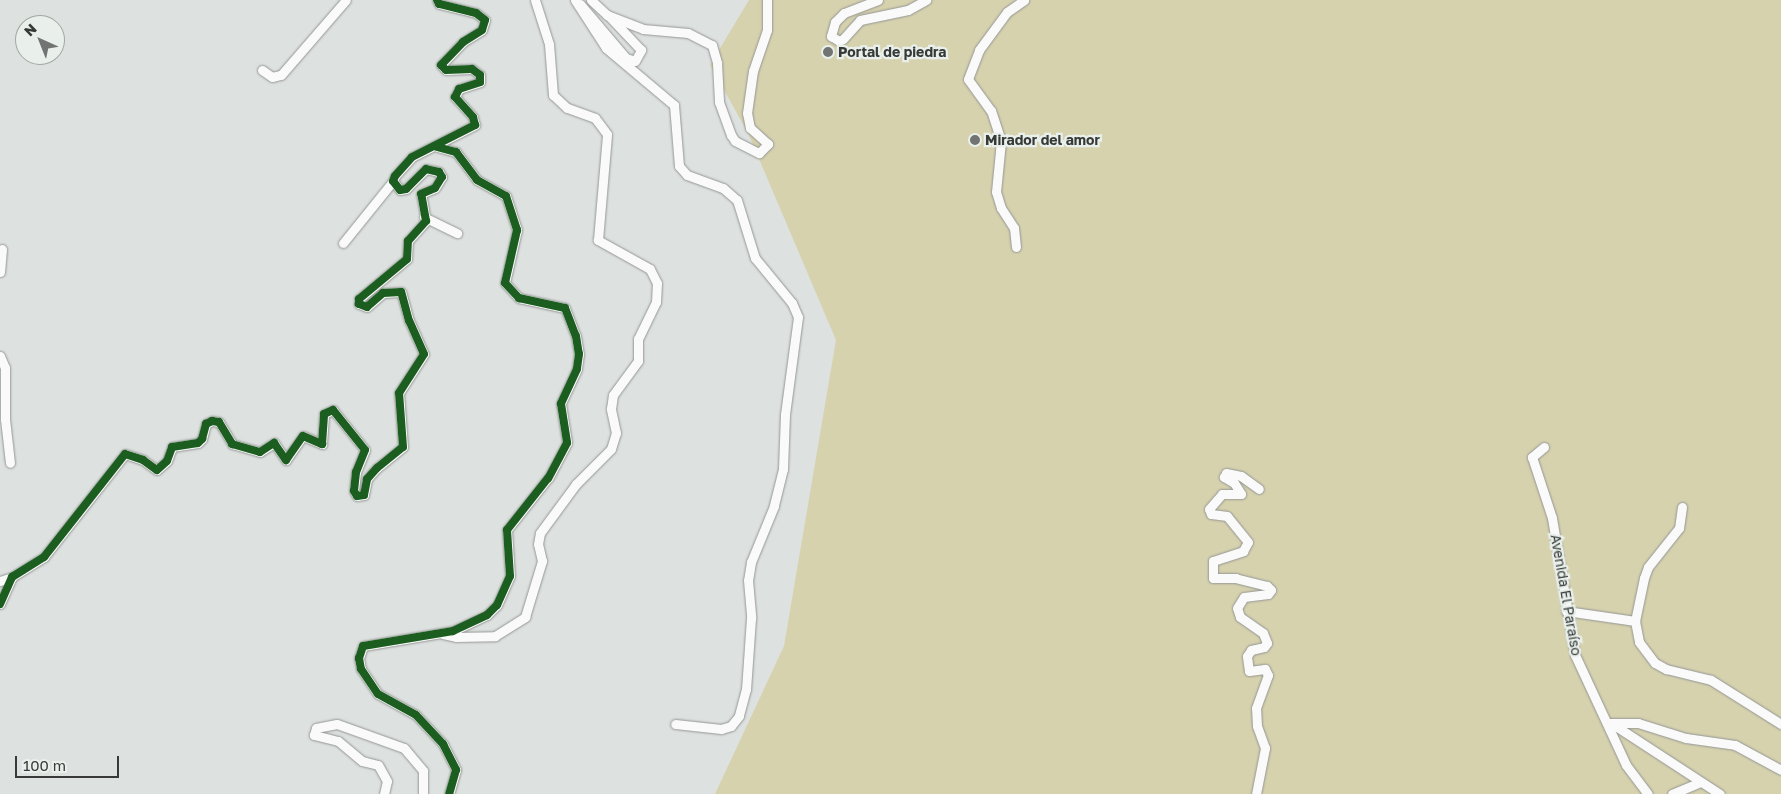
<!DOCTYPE html>
<meta charset="utf-8">
<style>
body{margin:0}
#map{position:relative;width:1781px;height:794px;overflow:hidden;background:#dde1df;font-family:"Golos Text",sans-serif}
div>[style]{position:absolute}
[style*='--x']{left:calc(var(--x)*1px);top:calc(var(--y)*1px);width:calc(var(--w)*1px);rotate:calc(var(--a)*1deg)}
.green>*{inset:0;background:#d7d2ae}
.roads{filter:drop-shadow(0 0 1px #949795) drop-shadow(0 0 1px #949795)}
.minor>*{height:9px;margin:-4.5px;padding:0 4.5px;transform-origin:4.5px;border-radius:4.5px;background:#fafafa}
.cycleway>*{height:8px;margin:-4px;padding:0 4px;transform-origin:4px;border-radius:4px;background:#1b5e20}
.dots>*{width:14px;height:14px;translate:-50% -50%;box-sizing:border-box;border:2px solid #e9f0ec;border-radius:50%}
span{translate:-50% -50%;white-space:nowrap;text-align:center;line-height:1.15;-webkit-text-stroke:4.5px #e9f0ec;paint-order:stroke}
.poi-label{font-size:14px;color:#373a38;font-weight:700}
.left{translate:0 -50%;text-align:left}
.street-label{font-size:14px;color:#373a38}
.north{position:absolute;left:15px;top:15px;width:50px;height:50px;box-sizing:border-box;background:#e9f0ec;border:1px solid #a2a7a4;border-radius:50%;rotate:316deg;font-size:14px;font-weight:700;line-height:20px;text-align:center;color:#373a38}
.north::after{content:'';display:block;margin:auto;width:18px;height:22px;background:#717472;clip-path:polygon(50% 0,100% 100%,50% 72%,0 100%)}
.scale{position:absolute;left:15px;top:756px;width:104px;height:22px;box-sizing:border-box;border:2px solid #373a38;border-top:0;padding-left:6px;font-size:15px;line-height:18px;white-space:nowrap;color:#373a38;-webkit-text-stroke:4px #e9f0ec;paint-order:stroke}
</style>
<div id="map">
<div class="green">
<div style="clip-path:polygon(749px 0,1781px 0,1781px 794px,715px 794px,784px 646px,836px 340px,748px 133px,710px 65px)"></div>
</div>
<div class="roads">
<div class="minor">
<div style="--x:575;--y:0;--w:57;--a:57.1"></div>
<div style="--x:606;--y:48;--w:89;--a:40"></div>
<div style="--x:674;--y:105;--w:61;--a:85.3"></div>
<div style="--x:679;--y:166;--w:12;--a:48"></div>
<div style="--x:687;--y:175;--w:38;--a:20"></div>
<div style="--x:723;--y:188;--w:18;--a:41"></div>
<div style="--x:737;--y:200;--w:61;--a:72.8"></div>
<div style="--x:755;--y:258;--w:58;--a:50.6"></div>
<div style="--x:792;--y:303;--w:15;--a:67"></div>
<div style="--x:798;--y:317;--w:98;--a:97.6"></div>
<div style="--x:785;--y:414;--w:55;--a:92.1"></div>
<div style="--x:783;--y:469;--w:38;--a:104"></div>
<div style="--x:774;--y:506;--w:61;--a:112.3"></div>
<div style="--x:751;--y:562;--w:18;--a:99"></div>
<div style="--x:748;--y:580;--w:38;--a:85"></div>
<div style="--x:751;--y:618;--w:71;--a:94"></div>
<div style="--x:746;--y:689;--w:28;--a:105"></div>
<div style="--x:739;--y:716;--w:13;--a:129"></div>
<div style="--x:731;--y:726;--w:10;--a:163"></div>
<div style="--x:721;--y:729;--w:46;--a:-173.8"></div>
<div style="--x:591;--y:0;--w:22;--a:43"></div>
<div style="--x:607;--y:15;--w:39;--a:21"></div>
<div style="--x:643;--y:29;--w:45;--a:5.1"></div>
<div style="--x:688;--y:33;--w:27;--a:27"></div>
<div style="--x:712;--y:45;--w:19;--a:74"></div>
<div style="--x:717;--y:63;--w:39;--a:87"></div>
<div style="--x:719;--y:102;--w:35;--a:70"></div>
<div style="--x:731;--y:135;--w:7;--a:56"></div>
<div style="--x:735;--y:141;--w:27;--a:27"></div>
<div style="--x:759;--y:153;--w:13;--a:-45"></div>
<div style="--x:768;--y:144;--w:24;--a:-138"></div>
<div style="--x:750;--y:128;--w:15;--a:-101"></div>
<div style="--x:747;--y:113;--w:42;--a:-81.9"></div>
<div style="--x:753;--y:71;--w:43;--a:-71.1"></div>
<div style="--x:767;--y:30;--w:30;--a:-90"></div>
<div style="--x:878;--y:0;--w:36;--a:159"></div>
<div style="--x:844;--y:13;--w:13;--a:135"></div>
<div style="--x:835;--y:22;--w:15;--a:106"></div>
<div style="--x:831;--y:36;--w:9;--a:32"></div>
<div style="--x:839;--y:41;--w:4;--a:-27"></div>
<div style="--x:843;--y:39;--w:25;--a:-48"></div>
<div style="--x:860;--y:20;--w:49;--a:-11.8"></div>
<div style="--x:908;--y:10;--w:21;--a:-29"></div>
<div style="--x:580;--y:4;--w:71;--a:49.6"></div>
<div style="--x:626;--y:58;--w:9;--a:18"></div>
<div style="--x:635;--y:61;--w:13;--a:-61"></div>
<div style="--x:641;--y:50;--w:47;--a:-133.3"></div>
<div style="--x:262;--y:70;--w:12;--a:35"></div>
<div style="--x:272;--y:77;--w:9;--a:-13"></div>
<div style="--x:281;--y:75;--w:99;--a:-49.1"></div>
<div style="--x:437;--y:147;--w:20;--a:15"></div>
<div style="--x:456;--y:152;--w:35;--a:53"></div>
<div style="--x:477;--y:180;--w:33;--a:29"></div>
<div style="--x:506;--y:196;--w:36;--a:72"></div>
<div style="--x:517;--y:230;--w:54;--a:102.8"></div>
<div style="--x:505;--y:283;--w:21;--a:47"></div>
<div style="--x:519;--y:298;--w:47;--a:12.3"></div>
<div style="--x:565;--y:308;--w:30;--a:69"></div>
<div style="--x:576;--y:336;--w:18;--a:81"></div>
<div style="--x:579;--y:354;--w:15;--a:98"></div>
<div style="--x:577;--y:369;--w:38;--a:115"></div>
<div style="--x:561;--y:404;--w:39;--a:81"></div>
<div style="--x:567;--y:443;--w:40;--a:118"></div>
<div style="--x:548;--y:478;--w:66;--a:128.3"></div>
<div style="--x:507;--y:530;--w:46;--a:86.3"></div>
<div style="--x:510;--y:576;--w:32;--a:114"></div>
<div style="--x:497;--y:605;--w:14;--a:135"></div>
<div style="--x:487;--y:615;--w:38;--a:155"></div>
<div style="--x:453;--y:631;--w:91;--a:170.5"></div>
<div style="--x:363;--y:646;--w:13;--a:108"></div>
<div style="--x:359;--y:658;--w:11;--a:80"></div>
<div style="--x:361;--y:669;--w:30;--a:56"></div>
<div style="--x:378;--y:694;--w:43;--a:28.9"></div>
<div style="--x:416;--y:715;--w:40;--a:47"></div>
<div style="--x:443;--y:744;--w:29;--a:63"></div>
<div style="--x:456;--y:770;--w:25;--a:106"></div>
<div style="--x:424;--y:217;--w:37;--a:26"></div>
<div style="--x:343;--y:243;--w:80;--a:-51.1"></div>
<div style="--x:1016;--y:247;--w:19;--a:-96"></div>
<div style="--x:1014;--y:228;--w:24;--a:-123"></div>
<div style="--x:1001;--y:208;--w:17;--a:-107"></div>
<div style="--x:996;--y:192;--w:51;--a:-84.4"></div>
<div style="--x:1001;--y:141;--w:32;--a:-108"></div>
<div style="--x:991;--y:111;--w:39;--a:-126"></div>
<div style="--x:968;--y:79;--w:31;--a:-69"></div>
<div style="--x:979;--y:50;--w:47;--a:-53.6"></div>
<div style="--x:1007;--y:12;--w:21;--a:-35"></div>
<div style="--x:0;--y:272;--w:23;--a:-85"></div>
<div style="--x:0;--y:356;--w:13;--a:67"></div>
<div style="--x:5;--y:368;--w:51;--a:90"></div>
<div style="--x:5;--y:419;--w:44;--a:83.5"></div>
<div style="--x:1544;--y:447;--w:16;--a:140"></div>
<div style="--x:1532;--y:457;--w:64;--a:71.8"></div>
<div style="--x:1552;--y:518;--w:139;--a:80.5"></div>
<div style="--x:1575;--y:655;--w:121;--a:65.1"></div>
<div style="--x:1626;--y:765;--w:36;--a:53"></div>
<div style="--x:1682;--y:507;--w:21;--a:98"></div>
<div style="--x:1679;--y:528;--w:50;--a:128.5"></div>
<div style="--x:1648;--y:567;--w:12;--a:110"></div>
<div style="--x:1644;--y:578;--w:44;--a:101.8"></div>
<div style="--x:1635;--y:621;--w:21;--a:79"></div>
<div style="--x:1639;--y:642;--w:26;--a:53"></div>
<div style="--x:1655;--y:663;--w:13;--a:29"></div>
<div style="--x:1666;--y:669;--w:46;--a:13.7"></div>
<div style="--x:1711;--y:680;--w:83;--a:32.2"></div>
<div style="--x:0;--y:581;--w:13;--a:-18"></div>
<div style="--x:0;--y:604;--w:30;--a:-66"></div>
<div style="--x:12;--y:577;--w:38;--a:-32"></div>
<div style="--x:44;--y:557;--w:131;--a:-51.8"></div>
<div style="--x:125;--y:454;--w:19;--a:18"></div>
<div style="--x:143;--y:460;--w:17;--a:36"></div>
<div style="--x:157;--y:470;--w:13;--a:-42"></div>
<div style="--x:167;--y:461;--w:15;--a:-70"></div>
<div style="--x:172;--y:447;--w:26;--a:-9"></div>
<div style="--x:198;--y:443;--w:6;--a:-45"></div>
<div style="--x:202;--y:439;--w:16;--a:-75"></div>
<div style="--x:206;--y:424;--w:7;--a:-27"></div>
<div style="--x:212;--y:421;--w:7;--a:8"></div>
<div style="--x:219;--y:422;--w:26;--a:59"></div>
<div style="--x:232;--y:444;--w:29;--a:16"></div>
<div style="--x:260;--y:452;--w:17;--a:-33"></div>
<div style="--x:274;--y:443;--w:21;--a:55"></div>
<div style="--x:286;--y:460;--w:29;--a:-55"></div>
<div style="--x:303;--y:436;--w:21;--a:23"></div>
<div style="--x:322;--y:444;--w:30;--a:-86"></div>
<div style="--x:324;--y:414;--w:10;--a:-24"></div>
<div style="--x:333;--y:410;--w:51;--a:51.3"></div>
<div style="--x:365;--y:450;--w:24;--a:112"></div>
<div style="--x:356;--y:472;--w:19;--a:96"></div>
<div style="--x:354;--y:491;--w:6;--a:59"></div>
<div style="--x:357;--y:496;--w:7;--a:-8"></div>
<div style="--x:364;--y:495;--w:16;--a:-79"></div>
<div style="--x:367;--y:479;--w:15;--a:-48"></div>
<div style="--x:377;--y:468;--w:33;--a:-39"></div>
<div style="--x:403;--y:447;--w:54;--a:-94.2"></div>
<div style="--x:399;--y:393;--w:46;--a:-57.3"></div>
<div style="--x:424;--y:354;--w:36;--a:-114"></div>
<div style="--x:409;--y:321;--w:30;--a:-105"></div>
<div style="--x:401;--y:292;--w:18;--a:177"></div>
<div style="--x:383;--y:293;--w:21;--a:139"></div>
<div style="--x:367;--y:307;--w:9;--a:-159"></div>
<div style="--x:359;--y:304;--w:5;--a:-90"></div>
<div style="--x:359;--y:299;--w:62;--a:-39.8"></div>
<div style="--x:407;--y:259;--w:18;--a:-87"></div>
<div style="--x:408;--y:241;--w:27;--a:-48"></div>
<div style="--x:426;--y:221;--w:27;--a:-100"></div>
<div style="--x:421;--y:194;--w:15;--a:-23"></div>
<div style="--x:435;--y:188;--w:13;--a:-58"></div>
<div style="--x:442;--y:177;--w:6;--a:-121"></div>
<div style="--x:439;--y:172;--w:13;--a:-167"></div>
<div style="--x:426;--y:169;--w:28;--a:135"></div>
<div style="--x:406;--y:189;--w:6;--a:171"></div>
<div style="--x:400;--y:190;--w:11;--a:-128"></div>
<div style="--x:393;--y:181;--w:5;--a:-68"></div>
<div style="--x:395;--y:176;--w:25;--a:-48"></div>
<div style="--x:412;--y:157;--w:71;--a:-26.9"></div>
<div style="--x:475;--y:125;--w:8;--a:-104"></div>
<div style="--x:473;--y:117;--w:27;--a:-132"></div>
<div style="--x:455;--y:97;--w:9;--a:-63"></div>
<div style="--x:459;--y:89;--w:22;--a:-18"></div>
<div style="--x:480;--y:82;--w:7;--a:-90"></div>
<div style="--x:480;--y:75;--w:10;--a:-143"></div>
<div style="--x:472;--y:69;--w:26;--a:178"></div>
<div style="--x:446;--y:70;--w:7;--a:-135"></div>
<div style="--x:441;--y:65;--w:32;--a:-46"></div>
<div style="--x:463;--y:42;--w:22;--a:-32"></div>
<div style="--x:482;--y:30;--w:10;--a:-73"></div>
<div style="--x:485;--y:20;--w:11;--a:-142"></div>
<div style="--x:476;--y:13;--w:38;--a:-166"></div>
<div style="--x:439;--y:4;--w:4;--a:-117"></div>
<div style="--x:1566;--y:611;--w:70;--a:8.2"></div>
<div style="--x:443;--y:634;--w:13;--a:13"></div>
<div style="--x:456;--y:637;--w:39;--a:-1"></div>
<div style="--x:495;--y:636;--w:36;--a:-32"></div>
<div style="--x:525;--y:617;--w:59;--a:-73.1"></div>
<div style="--x:542;--y:561;--w:17;--a:-103"></div>
<div style="--x:538;--y:544;--w:11;--a:-80"></div>
<div style="--x:540;--y:533;--w:61;--a:-53.7"></div>
<div style="--x:576;--y:484;--w:49;--a:-45"></div>
<div style="--x:611;--y:449;--w:17;--a:-73"></div>
<div style="--x:616;--y:433;--w:25;--a:-102"></div>
<div style="--x:611;--y:409;--w:14;--a:-82"></div>
<div style="--x:613;--y:395;--w:42;--a:-53.7"></div>
<div style="--x:638;--y:361;--w:22;--a:-90"></div>
<div style="--x:638;--y:339;--w:41;--a:-64.1"></div>
<div style="--x:656;--y:302;--w:19;--a:-87"></div>
<div style="--x:657;--y:283;--w:16;--a:-117"></div>
<div style="--x:650;--y:269;--w:60;--a:-150.9"></div>
<div style="--x:598;--y:240;--w:106;--a:-85.1"></div>
<div style="--x:607;--y:134;--w:20;--a:-127"></div>
<div style="--x:595;--y:118;--w:30;--a:-160"></div>
<div style="--x:567;--y:108;--w:19;--a:-137"></div>
<div style="--x:553;--y:95;--w:51;--a:-94.5"></div>
<div style="--x:549;--y:44;--w:46;--a:-107.7"></div>
<div style="--x:1611;--y:723;--w:27;--a:0"></div>
<div style="--x:1638;--y:723;--w:50;--a:17.4"></div>
<div style="--x:1686;--y:738;--w:49;--a:8.1"></div>
<div style="--x:1735;--y:745;--w:52;--a:28.5"></div>
<div style="--x:1611;--y:723;--w:130;--a:33.1"></div>
<div style="--x:384;--y:794;--w:13;--a:-77"></div>
<div style="--x:387;--y:781;--w:18;--a:-119"></div>
<div style="--x:378;--y:765;--w:16;--a:-166"></div>
<div style="--x:362;--y:761;--w:31;--a:-140"></div>
<div style="--x:338;--y:741;--w:25;--a:-166"></div>
<div style="--x:314;--y:735;--w:7;--a:-74"></div>
<div style="--x:316;--y:728;--w:21;--a:-11"></div>
<div style="--x:337;--y:724;--w:71;--a:19.7"></div>
<div style="--x:404;--y:748;--w:30;--a:50"></div>
<div style="--x:423;--y:771;--w:23;--a:90"></div>
<div style="--x:1256;--y:794;--w:47;--a:-78.9"></div>
<div style="--x:1265;--y:748;--w:23;--a:-110"></div>
<div style="--x:1257;--y:726;--w:18;--a:-93"></div>
<div style="--x:1256;--y:708;--w:35;--a:-70"></div>
<div style="--x:1268;--y:675;--w:7;--a:-117"></div>
<div style="--x:1265;--y:669;--w:16;--a:173"></div>
<div style="--x:1249;--y:671;--w:15;--a:-98"></div>
<div style="--x:1247;--y:656;--w:7;--a:-56"></div>
<div style="--x:1251;--y:650;--w:13;--a:-13"></div>
<div style="--x:1264;--y:647;--w:5;--a:-53"></div>
<div style="--x:1267;--y:643;--w:11;--a:-112"></div>
<div style="--x:1263;--y:633;--w:28;--a:-145"></div>
<div style="--x:1240;--y:617;--w:9;--a:-108"></div>
<div style="--x:1237;--y:608;--w:13;--a:-58"></div>
<div style="--x:1244;--y:597;--w:24;--a:-7"></div>
<div style="--x:1268;--y:594;--w:5;--a:-53"></div>
<div style="--x:1271;--y:590;--w:6;--a:-135"></div>
<div style="--x:1267;--y:586;--w:32;--a:-166"></div>
<div style="--x:1236;--y:578;--w:23;--a:180"></div>
<div style="--x:1213;--y:578;--w:17;--a:-90"></div>
<div style="--x:1213;--y:561;--w:32;--a:-18"></div>
<div style="--x:1243;--y:551;--w:10;--a:-61"></div>
<div style="--x:1248;--y:542;--w:33;--a:-129"></div>
<div style="--x:1227;--y:516;--w:16;--a:-173"></div>
<div style="--x:1211;--y:514;--w:5;--a:-112"></div>
<div style="--x:1209;--y:509;--w:20;--a:-49"></div>
<div style="--x:1222;--y:494;--w:19;--a:0"></div>
<div style="--x:1241;--y:494;--w:13;--a:-122"></div>
<div style="--x:1234;--y:483;--w:12;--a:-149"></div>
<div style="--x:1224;--y:477;--w:4;--a:-63"></div>
<div style="--x:1226;--y:473;--w:15;--a:11"></div>
<div style="--x:1241;--y:476;--w:22;--a:36"></div>
<div style="--x:1672;--y:794;--w:30;--a:-23"></div>
</div>
</div>
<div class="cycleway">
<div style="--x:437;--y:147;--w:20;--a:15"></div>
<div style="--x:456;--y:152;--w:35;--a:53"></div>
<div style="--x:477;--y:180;--w:33;--a:29"></div>
<div style="--x:506;--y:196;--w:36;--a:72"></div>
<div style="--x:517;--y:230;--w:54;--a:102.8"></div>
<div style="--x:505;--y:283;--w:21;--a:47"></div>
<div style="--x:519;--y:298;--w:47;--a:12.3"></div>
<div style="--x:565;--y:308;--w:30;--a:69"></div>
<div style="--x:576;--y:336;--w:18;--a:81"></div>
<div style="--x:579;--y:354;--w:15;--a:98"></div>
<div style="--x:577;--y:369;--w:38;--a:115"></div>
<div style="--x:561;--y:404;--w:39;--a:81"></div>
<div style="--x:567;--y:443;--w:40;--a:118"></div>
<div style="--x:548;--y:478;--w:66;--a:128.3"></div>
<div style="--x:507;--y:530;--w:46;--a:86.3"></div>
<div style="--x:510;--y:576;--w:32;--a:114"></div>
<div style="--x:497;--y:605;--w:14;--a:135"></div>
<div style="--x:487;--y:615;--w:38;--a:155"></div>
<div style="--x:453;--y:631;--w:91;--a:170.5"></div>
<div style="--x:363;--y:646;--w:13;--a:108"></div>
<div style="--x:359;--y:658;--w:11;--a:80"></div>
<div style="--x:361;--y:669;--w:30;--a:56"></div>
<div style="--x:378;--y:694;--w:43;--a:28.9"></div>
<div style="--x:416;--y:715;--w:40;--a:47"></div>
<div style="--x:443;--y:744;--w:29;--a:63"></div>
<div style="--x:456;--y:770;--w:25;--a:106"></div>
<div style="--x:0;--y:604;--w:30;--a:-66"></div>
<div style="--x:12;--y:577;--w:38;--a:-32"></div>
<div style="--x:44;--y:557;--w:131;--a:-51.8"></div>
<div style="--x:125;--y:454;--w:19;--a:18"></div>
<div style="--x:143;--y:460;--w:17;--a:36"></div>
<div style="--x:157;--y:470;--w:13;--a:-42"></div>
<div style="--x:167;--y:461;--w:15;--a:-70"></div>
<div style="--x:172;--y:447;--w:26;--a:-9"></div>
<div style="--x:198;--y:443;--w:6;--a:-45"></div>
<div style="--x:202;--y:439;--w:16;--a:-75"></div>
<div style="--x:206;--y:424;--w:7;--a:-27"></div>
<div style="--x:212;--y:421;--w:7;--a:8"></div>
<div style="--x:219;--y:422;--w:26;--a:59"></div>
<div style="--x:232;--y:444;--w:29;--a:16"></div>
<div style="--x:260;--y:452;--w:17;--a:-33"></div>
<div style="--x:274;--y:443;--w:21;--a:55"></div>
<div style="--x:286;--y:460;--w:29;--a:-55"></div>
<div style="--x:303;--y:436;--w:21;--a:23"></div>
<div style="--x:322;--y:444;--w:30;--a:-86"></div>
<div style="--x:324;--y:414;--w:10;--a:-24"></div>
<div style="--x:333;--y:410;--w:51;--a:51.3"></div>
<div style="--x:365;--y:450;--w:24;--a:112"></div>
<div style="--x:356;--y:472;--w:19;--a:96"></div>
<div style="--x:354;--y:491;--w:6;--a:59"></div>
<div style="--x:357;--y:496;--w:7;--a:-8"></div>
<div style="--x:364;--y:495;--w:16;--a:-79"></div>
<div style="--x:367;--y:479;--w:15;--a:-48"></div>
<div style="--x:377;--y:468;--w:33;--a:-39"></div>
<div style="--x:403;--y:447;--w:54;--a:-94.2"></div>
<div style="--x:399;--y:393;--w:46;--a:-57.3"></div>
<div style="--x:424;--y:354;--w:36;--a:-114"></div>
<div style="--x:409;--y:321;--w:30;--a:-105"></div>
<div style="--x:401;--y:292;--w:18;--a:177"></div>
<div style="--x:383;--y:293;--w:21;--a:139"></div>
<div style="--x:367;--y:307;--w:9;--a:-159"></div>
<div style="--x:359;--y:304;--w:5;--a:-90"></div>
<div style="--x:359;--y:299;--w:62;--a:-39.8"></div>
<div style="--x:407;--y:259;--w:18;--a:-87"></div>
<div style="--x:408;--y:241;--w:27;--a:-48"></div>
<div style="--x:426;--y:221;--w:27;--a:-100"></div>
<div style="--x:421;--y:194;--w:15;--a:-23"></div>
<div style="--x:435;--y:188;--w:13;--a:-58"></div>
<div style="--x:442;--y:177;--w:6;--a:-121"></div>
<div style="--x:439;--y:172;--w:13;--a:-167"></div>
<div style="--x:426;--y:169;--w:28;--a:135"></div>
<div style="--x:406;--y:189;--w:6;--a:171"></div>
<div style="--x:400;--y:190;--w:11;--a:-128"></div>
<div style="--x:393;--y:181;--w:5;--a:-68"></div>
<div style="--x:395;--y:176;--w:25;--a:-48"></div>
<div style="--x:412;--y:157;--w:71;--a:-26.9"></div>
<div style="--x:475;--y:125;--w:8;--a:-104"></div>
<div style="--x:473;--y:117;--w:27;--a:-132"></div>
<div style="--x:455;--y:97;--w:9;--a:-63"></div>
<div style="--x:459;--y:89;--w:22;--a:-18"></div>
<div style="--x:480;--y:82;--w:7;--a:-90"></div>
<div style="--x:480;--y:75;--w:10;--a:-143"></div>
<div style="--x:472;--y:69;--w:26;--a:178"></div>
<div style="--x:446;--y:70;--w:7;--a:-135"></div>
<div style="--x:441;--y:65;--w:32;--a:-46"></div>
<div style="--x:463;--y:42;--w:22;--a:-32"></div>
<div style="--x:482;--y:30;--w:10;--a:-73"></div>
<div style="--x:485;--y:20;--w:11;--a:-142"></div>
<div style="--x:476;--y:13;--w:38;--a:-166"></div>
<div style="--x:439;--y:4;--w:4;--a:-117"></div>
</div>
<div class="dots">
<div style="left:828px;top:52px;background:#717472"></div>
<div style="left:975px;top:140px;background:#717472"></div>
</div>
<div class="poi-label">
<span class="left" style="left:838px;top:52px">Portal de piedra</span>
<span class="left" style="left:985px;top:140px">Mirador del amor</span>
</div>
<div class="street-label">
<span style="left:1566px;top:595px;rotate:80deg">Avenida El Paraíso</span>
</div>
<div class="north">N</div>
<div class="scale">100 m</div>
</div>
